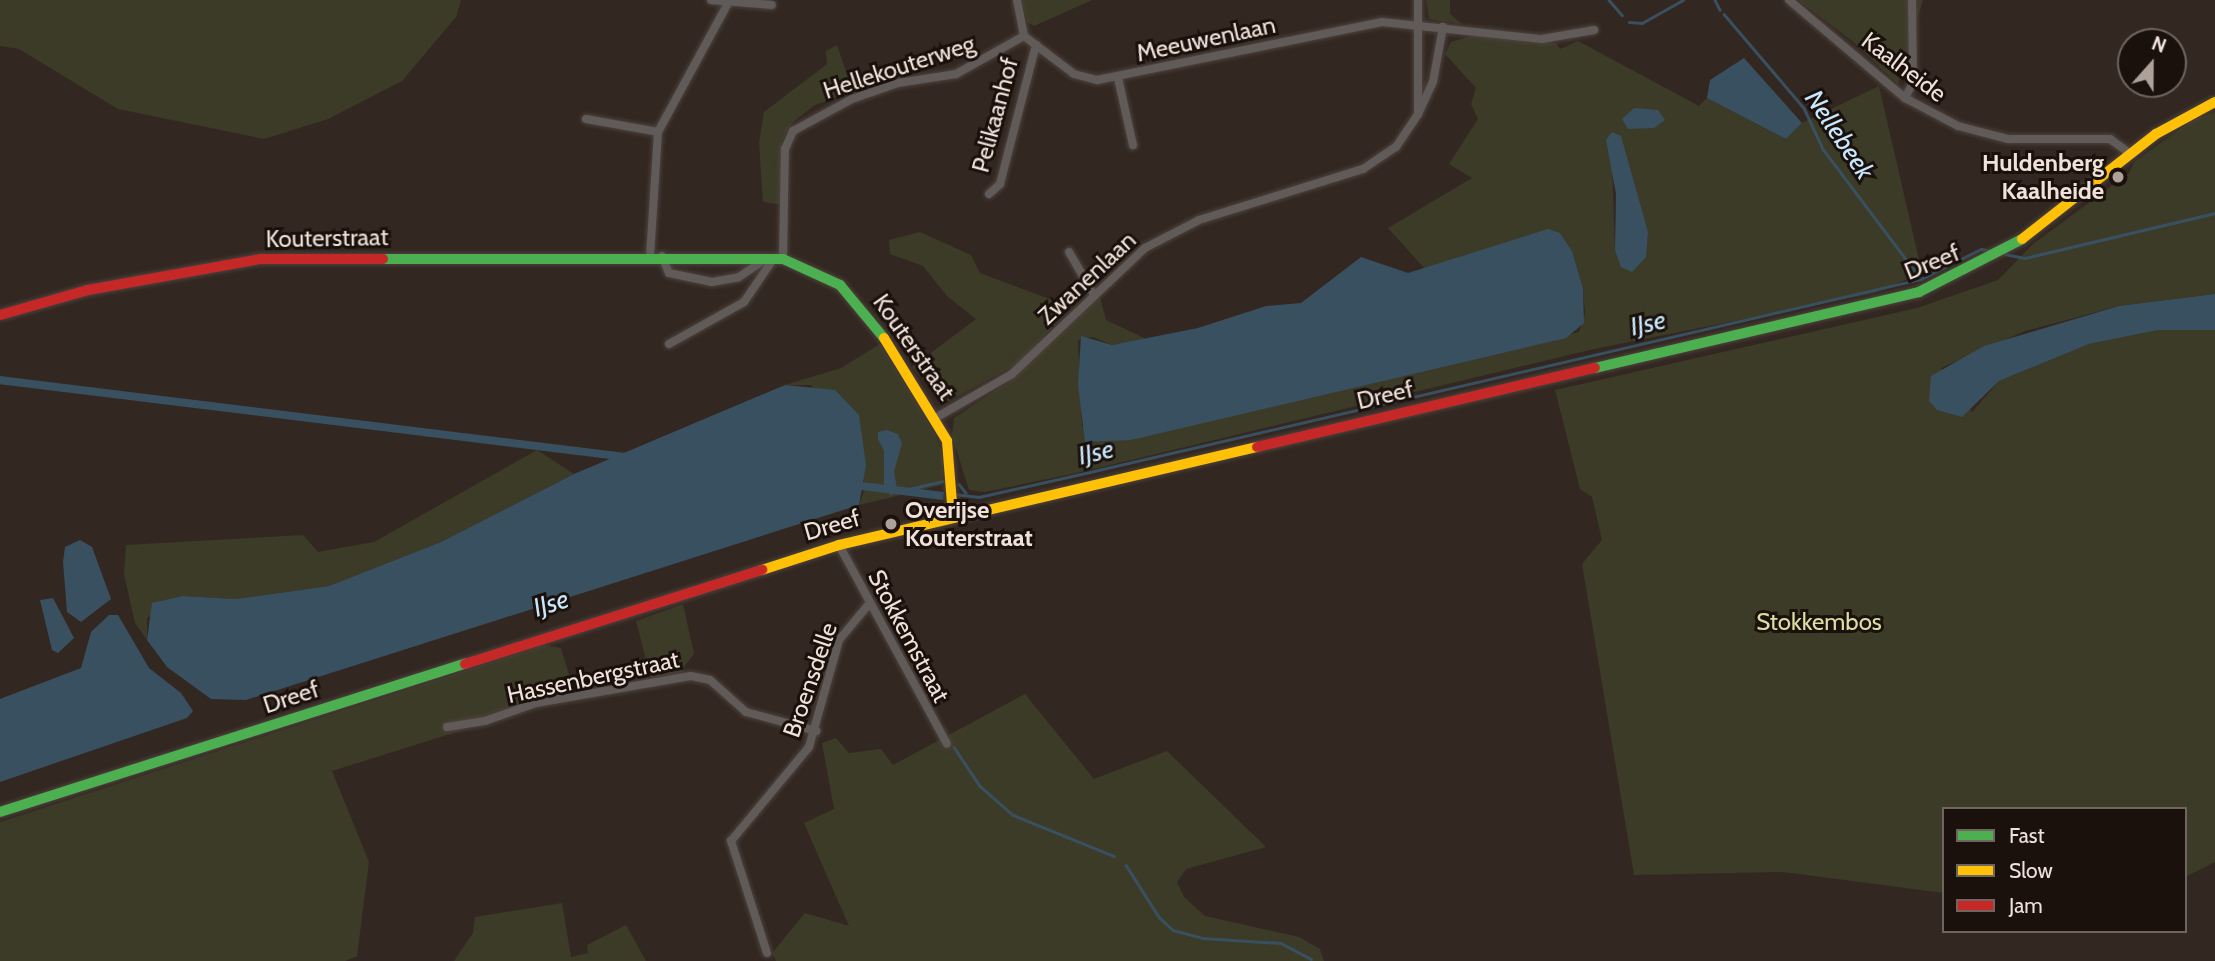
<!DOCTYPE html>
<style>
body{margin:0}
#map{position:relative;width:2215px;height:961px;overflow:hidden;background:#332721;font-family:Cabin,sans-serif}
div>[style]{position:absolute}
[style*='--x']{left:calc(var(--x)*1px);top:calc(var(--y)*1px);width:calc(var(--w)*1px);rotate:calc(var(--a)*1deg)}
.green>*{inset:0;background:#3c3b27}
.water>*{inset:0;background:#385060;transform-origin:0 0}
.stream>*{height:2.5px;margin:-1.25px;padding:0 1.25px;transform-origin:1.25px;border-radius:1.25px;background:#385060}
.roads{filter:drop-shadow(0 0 2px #4c423d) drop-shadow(0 0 2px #4c423d)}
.street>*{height:8px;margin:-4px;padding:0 4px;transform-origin:4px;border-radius:4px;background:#605a59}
.fast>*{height:10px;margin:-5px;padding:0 5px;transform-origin:5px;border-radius:5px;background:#4caf50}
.slow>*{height:10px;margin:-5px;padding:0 5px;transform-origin:5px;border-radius:5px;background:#ffc107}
.jam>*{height:10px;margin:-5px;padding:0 5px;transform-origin:5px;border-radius:5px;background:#c62828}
.dots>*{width:19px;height:19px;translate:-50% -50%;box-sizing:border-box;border:4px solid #1a110c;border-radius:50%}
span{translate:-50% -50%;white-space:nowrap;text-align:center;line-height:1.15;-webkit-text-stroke:6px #1a110c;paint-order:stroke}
.street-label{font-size:24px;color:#f0e2da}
.poi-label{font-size:24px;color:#f0e2da;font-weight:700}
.right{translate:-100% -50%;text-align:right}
.left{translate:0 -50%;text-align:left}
.park-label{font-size:24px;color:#dbdfa6}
.water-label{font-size:26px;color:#c9e8fe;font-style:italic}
.legend{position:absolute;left:1942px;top:807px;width:245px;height:126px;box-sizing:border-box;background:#1a110c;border:2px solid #70655e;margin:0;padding:9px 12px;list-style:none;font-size:21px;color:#f0e2da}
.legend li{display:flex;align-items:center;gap:14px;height:35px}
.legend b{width:35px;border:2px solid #70655e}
.north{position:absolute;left:2117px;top:28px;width:70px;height:70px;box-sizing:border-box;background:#1a110c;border:2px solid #70655e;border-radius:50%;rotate:21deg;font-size:19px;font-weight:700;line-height:28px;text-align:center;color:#f0e2da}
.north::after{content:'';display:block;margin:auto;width:24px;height:32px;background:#aea199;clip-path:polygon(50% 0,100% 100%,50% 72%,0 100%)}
</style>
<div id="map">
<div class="green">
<div style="clip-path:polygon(0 0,461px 0,456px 17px,402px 81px,328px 119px,264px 139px,118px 109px,19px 49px,0 46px)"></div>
<div style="clip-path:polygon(1022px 0,1092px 0,1034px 26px,1027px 22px)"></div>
<div style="clip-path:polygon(1426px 0,1450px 0,1450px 14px,1462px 24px,1429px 19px)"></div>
<div style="clip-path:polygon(1798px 0,1923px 0,1898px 84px,1852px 41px)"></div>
<div style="clip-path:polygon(evenodd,1475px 35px,1556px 43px,1560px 49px,1578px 41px,1699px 106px,1707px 98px,1786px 139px,1802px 123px,1879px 86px,1922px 273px,1875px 293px,1594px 349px,1077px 473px,985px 492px,969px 490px,952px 436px,954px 418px,1013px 379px,1100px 297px,1106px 320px,1146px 339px,1112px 345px,1093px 337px,1078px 340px,1082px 426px,1159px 432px,1579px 332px,1585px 314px,1583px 288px,1572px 251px,1560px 233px,1425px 269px,1388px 228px,1472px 178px,1449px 164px,1478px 119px,1471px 104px,1476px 88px,1445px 54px,1451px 42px,1475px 35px,1622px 149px,1648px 239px,1615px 250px,1612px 162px,1622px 149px)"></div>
<div style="clip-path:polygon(837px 45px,853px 92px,815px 105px,793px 122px,781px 143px,782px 205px,763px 202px,759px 143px,764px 112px,827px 64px,826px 51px)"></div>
<div style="clip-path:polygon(2215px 112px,2215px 294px,2119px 306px,2025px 331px,1941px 368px,1972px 412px,1999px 381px,2089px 344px,2158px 330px,2215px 330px,2215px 862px,2185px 877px,2185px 809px,1944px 809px,1944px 893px,1783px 872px,1634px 875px,1582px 564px,1602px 540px,1592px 497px,1580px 489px,1555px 390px,1917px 308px,1998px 280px,2033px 244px,2129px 173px,2135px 161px,2193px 120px)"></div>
<div style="clip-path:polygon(920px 232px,971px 255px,980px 273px,1071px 307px,1019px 363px,945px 403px,912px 367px,976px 319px,947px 296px,923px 266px,890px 254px,889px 240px)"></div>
<div style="clip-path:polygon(880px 344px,935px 434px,944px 459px,942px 485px,859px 505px,866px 485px,811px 385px,785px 385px,841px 368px)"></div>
<div style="clip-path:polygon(537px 450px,574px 474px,441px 542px,329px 586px,236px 599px,183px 596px,147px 618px,147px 640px,135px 623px,124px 574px,126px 545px,303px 535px,318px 552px,374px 542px)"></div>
<div style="clip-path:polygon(683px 604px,694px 654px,682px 669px,686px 674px,652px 683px,636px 621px)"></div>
<div style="clip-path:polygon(545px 645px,561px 648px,575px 695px,332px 771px,369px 862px,357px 956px,345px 961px,0 961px,0 822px)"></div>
<div style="clip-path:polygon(1025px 694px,1094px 779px,1167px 751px,1266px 847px,1186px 869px,1177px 882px,1184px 897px,1205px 916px,1299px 937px,1320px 949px,1324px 961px,776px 961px,772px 953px,805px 913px,849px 926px,804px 823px,834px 809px,822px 743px,836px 738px,849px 753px,881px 749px,893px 765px)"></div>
<div style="clip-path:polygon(562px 903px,571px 957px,588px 953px,587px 945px,626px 925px,646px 961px,454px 961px,473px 933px,475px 917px)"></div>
</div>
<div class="water">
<div style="clip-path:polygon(1744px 58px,1802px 123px,1786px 139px,1707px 98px,1710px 80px)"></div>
<div style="clip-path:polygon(1634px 108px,1658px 110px,1665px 120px,1654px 128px,1628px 129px,1622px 119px)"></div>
<div style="clip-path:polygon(1612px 132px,1621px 136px,1648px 232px,1646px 257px,1632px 272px,1621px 267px,1615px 250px,1616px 194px,1606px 140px)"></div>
<div style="clip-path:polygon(1548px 229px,1560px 233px,1572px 251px,1583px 288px,1584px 323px,1566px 338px,1131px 440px,1085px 442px,1078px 384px,1081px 336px,1112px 345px,1198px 328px,1266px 306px,1301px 303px,1361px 257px,1408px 273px)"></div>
<div style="clip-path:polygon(2215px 294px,2215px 330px,2158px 330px,2089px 344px,1999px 381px,1962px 417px,1937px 410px,1929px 401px,1931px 376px,1984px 346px,2119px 306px)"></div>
<div style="clip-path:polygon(785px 385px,835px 390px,859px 415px,866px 465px,859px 505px,246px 700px,211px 699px,167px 667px,147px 640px,152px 603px,183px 596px,236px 599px,329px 586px,441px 542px,574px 474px)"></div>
<div style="clip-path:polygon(887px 430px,898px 434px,902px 444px,894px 471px,897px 489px,891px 496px,884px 487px,884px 451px,878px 439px,878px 432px)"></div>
<div style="left:944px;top:492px;width:8px;height:991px;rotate:97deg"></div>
<div style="clip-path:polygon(80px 540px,92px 547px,111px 599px,81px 622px,67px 612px,63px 562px,65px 547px)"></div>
<div style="clip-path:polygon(53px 598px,74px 638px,58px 653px,52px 650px,40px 600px)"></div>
<div style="clip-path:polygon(109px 615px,118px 615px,149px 668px,181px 693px,193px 711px,187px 718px,0 782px,0 699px,81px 668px,91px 632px)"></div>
</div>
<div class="stream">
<div style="--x:1609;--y:0;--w:20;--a:49"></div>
<div style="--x:1715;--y:0;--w:11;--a:63"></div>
<div style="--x:1724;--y:14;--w:123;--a:49.6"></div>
<div style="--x:1804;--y:108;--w:45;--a:65.1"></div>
<div style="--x:1823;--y:149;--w:163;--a:53"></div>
<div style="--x:1629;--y:22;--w:13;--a:4"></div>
<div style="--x:1642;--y:23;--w:47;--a:-29.3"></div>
<div style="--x:2005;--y:254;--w:20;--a:11"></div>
<div style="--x:2025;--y:258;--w:195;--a:-13.3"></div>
<div style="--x:959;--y:484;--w:11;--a:52"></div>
<div style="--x:896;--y:492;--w:48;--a:-13.2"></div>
<div style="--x:954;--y:494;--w:25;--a:7"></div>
<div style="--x:979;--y:497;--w:118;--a:-12.7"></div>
<div style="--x:1094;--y:471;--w:849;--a:-13.07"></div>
<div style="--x:1921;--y:279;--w:67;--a:-26.6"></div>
<div style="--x:1981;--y:249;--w:11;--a:10"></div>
<div style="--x:954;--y:747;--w:47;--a:56.3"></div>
<div style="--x:980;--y:786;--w:44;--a:41.3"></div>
<div style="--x:1013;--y:815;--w:109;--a:22.1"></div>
<div style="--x:1126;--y:865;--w:62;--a:57.6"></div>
<div style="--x:1159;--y:917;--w:19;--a:43"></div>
<div style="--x:1173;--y:930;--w:30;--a:15"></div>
<div style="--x:1202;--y:938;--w:79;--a:3.6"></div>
<div style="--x:1281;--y:943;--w:34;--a:28"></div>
</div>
<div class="roads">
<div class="street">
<div style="--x:711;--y:0;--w:61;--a:4.7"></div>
<div style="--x:1017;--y:0;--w:37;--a:79"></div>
<div style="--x:1418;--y:0;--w:114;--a:90"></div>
<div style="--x:1418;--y:114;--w:35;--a:-65"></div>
<div style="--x:1433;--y:82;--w:56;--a:-79.7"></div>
<div style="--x:1789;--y:0;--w:152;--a:40.2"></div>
<div style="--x:1905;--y:98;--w:60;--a:27.8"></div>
<div style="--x:1958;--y:126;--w:52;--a:14.6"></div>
<div style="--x:2008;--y:139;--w:102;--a:0"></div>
<div style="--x:2110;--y:139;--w:26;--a:36"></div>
<div style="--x:1024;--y:36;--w:63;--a:37.2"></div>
<div style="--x:1074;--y:74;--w:24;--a:15"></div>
<div style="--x:1097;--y:80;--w:291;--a:-11.5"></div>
<div style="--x:1382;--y:22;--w:161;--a:6.1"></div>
<div style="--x:1542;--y:39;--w:53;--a:-9.8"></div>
<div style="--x:1118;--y:78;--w:69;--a:77.4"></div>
<div style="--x:1905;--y:98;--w:18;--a:-63"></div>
<div style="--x:1913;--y:82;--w:82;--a:-90.7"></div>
<div style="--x:586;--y:119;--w:73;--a:10.2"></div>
<div style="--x:989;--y:194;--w:15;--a:-42"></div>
<div style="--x:1000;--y:184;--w:144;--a:-75.5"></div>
<div style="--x:1069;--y:252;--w:48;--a:59.7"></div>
<div style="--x:650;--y:256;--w:124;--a:-86.3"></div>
<div style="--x:658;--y:132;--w:149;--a:-61.5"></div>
<div style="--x:662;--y:256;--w:18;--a:68"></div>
<div style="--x:669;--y:273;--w:44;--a:11.8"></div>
<div style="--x:712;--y:282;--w:27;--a:-10"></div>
<div style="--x:739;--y:277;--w:34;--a:-34"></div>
<div style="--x:783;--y:259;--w:110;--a:-89"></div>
<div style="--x:785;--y:149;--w:20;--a:-66"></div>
<div style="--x:793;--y:131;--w:67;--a:-28.5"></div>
<div style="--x:852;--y:99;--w:49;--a:-19.2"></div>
<div style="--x:898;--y:83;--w:59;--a:-8.8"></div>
<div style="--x:956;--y:74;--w:78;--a:-29.2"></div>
<div style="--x:669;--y:344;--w:86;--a:-29.2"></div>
<div style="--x:744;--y:302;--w:53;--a:-55.7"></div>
<div style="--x:937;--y:417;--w:86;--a:-29.8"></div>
<div style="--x:1012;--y:374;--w:183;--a:-43.5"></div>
<div style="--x:1145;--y:248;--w:61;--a:-27.4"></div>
<div style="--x:1199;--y:220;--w:172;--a:-17.3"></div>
<div style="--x:1363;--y:169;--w:40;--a:-34"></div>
<div style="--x:1396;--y:147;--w:40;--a:-56"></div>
<div style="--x:839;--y:545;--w:226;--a:61.5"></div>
<div style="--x:447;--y:727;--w:38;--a:-9"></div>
<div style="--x:485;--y:721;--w:54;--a:-19.4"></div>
<div style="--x:536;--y:703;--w:157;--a:-9.9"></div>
<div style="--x:691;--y:676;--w:19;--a:12"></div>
<div style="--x:710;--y:680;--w:48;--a:41.6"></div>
<div style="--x:746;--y:712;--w:73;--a:15.2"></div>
<div style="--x:767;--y:953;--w:118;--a:-107.8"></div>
<div style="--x:731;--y:841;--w:122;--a:-50.3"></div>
<div style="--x:809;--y:747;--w:111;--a:-74.3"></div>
<div style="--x:839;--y:640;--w:47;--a:-50.2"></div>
</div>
<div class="fast">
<div style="--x:383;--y:259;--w:400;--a:0"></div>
<div style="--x:783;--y:259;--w:63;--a:24.5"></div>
<div style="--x:840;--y:285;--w:69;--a:50.3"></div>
<div style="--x:1595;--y:368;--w:333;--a:-13.2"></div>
<div style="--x:1919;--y:292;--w:116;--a:-27.2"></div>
<div style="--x:0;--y:812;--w:488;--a:-17.7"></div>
</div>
<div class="slow">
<div style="--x:2022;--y:239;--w:170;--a:-38.1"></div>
<div style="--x:2156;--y:134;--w:67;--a:-28.5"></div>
<div style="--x:884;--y:338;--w:121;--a:58.5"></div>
<div style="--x:947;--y:441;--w:75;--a:85.4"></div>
<div style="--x:762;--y:570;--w:81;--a:-18"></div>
<div style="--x:839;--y:545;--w:429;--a:-13.2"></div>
</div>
<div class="jam">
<div style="--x:0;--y:315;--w:91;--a:-15.9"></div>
<div style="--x:88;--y:290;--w:176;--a:-10.2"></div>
<div style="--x:261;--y:259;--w:122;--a:0"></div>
<div style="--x:1257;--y:447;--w:347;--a:-13.2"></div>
<div style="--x:465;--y:664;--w:312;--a:-17.6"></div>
</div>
</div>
<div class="dots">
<div style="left:2118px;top:177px;background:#aea199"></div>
<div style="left:891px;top:524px;background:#aea199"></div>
</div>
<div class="street-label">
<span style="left:1206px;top:39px;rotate:-12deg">Meeuwenlaan</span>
<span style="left:899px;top:67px;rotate:-18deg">Hellekouterweg</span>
<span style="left:1904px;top:67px;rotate:37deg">Kaalheide</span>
<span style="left:995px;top:115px;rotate:-75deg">Pelikaanhof</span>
<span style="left:327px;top:238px;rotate:-1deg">Kouterstraat</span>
<span style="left:1932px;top:262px;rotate:-22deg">Dreef</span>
<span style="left:1087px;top:278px;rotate:-43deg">Zwanenlaan</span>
<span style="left:914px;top:347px;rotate:55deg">Kouterstraat</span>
<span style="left:1385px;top:395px;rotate:-13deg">Dreef</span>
<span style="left:832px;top:525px;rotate:-16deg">Dreef</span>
<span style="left:909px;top:636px;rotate:62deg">Stokkemstraat</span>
<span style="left:593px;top:677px;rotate:-12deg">Hassenbergstraat</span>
<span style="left:810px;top:680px;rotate:-71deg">Broensdelle</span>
<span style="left:291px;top:697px;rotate:-18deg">Dreef</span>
</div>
<div class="poi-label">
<span class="right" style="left:2104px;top:177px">Huldenberg<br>Kaalheide</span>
<span class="left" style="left:905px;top:524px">Overijse<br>Kouterstraat</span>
</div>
<div class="park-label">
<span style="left:1819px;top:622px">Stokkembos</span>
</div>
<div class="water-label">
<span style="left:1839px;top:135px;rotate:56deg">Nellebeek</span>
<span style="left:1648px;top:324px;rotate:-13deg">IJse</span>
<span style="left:1096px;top:453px;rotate:-13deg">IJse</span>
<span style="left:551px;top:604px;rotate:-18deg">IJse</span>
</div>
<ul class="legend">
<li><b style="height:9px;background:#4caf50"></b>Fast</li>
<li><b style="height:9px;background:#ffc107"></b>Slow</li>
<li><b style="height:9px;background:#c62828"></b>Jam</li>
</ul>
<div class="north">N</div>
</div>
